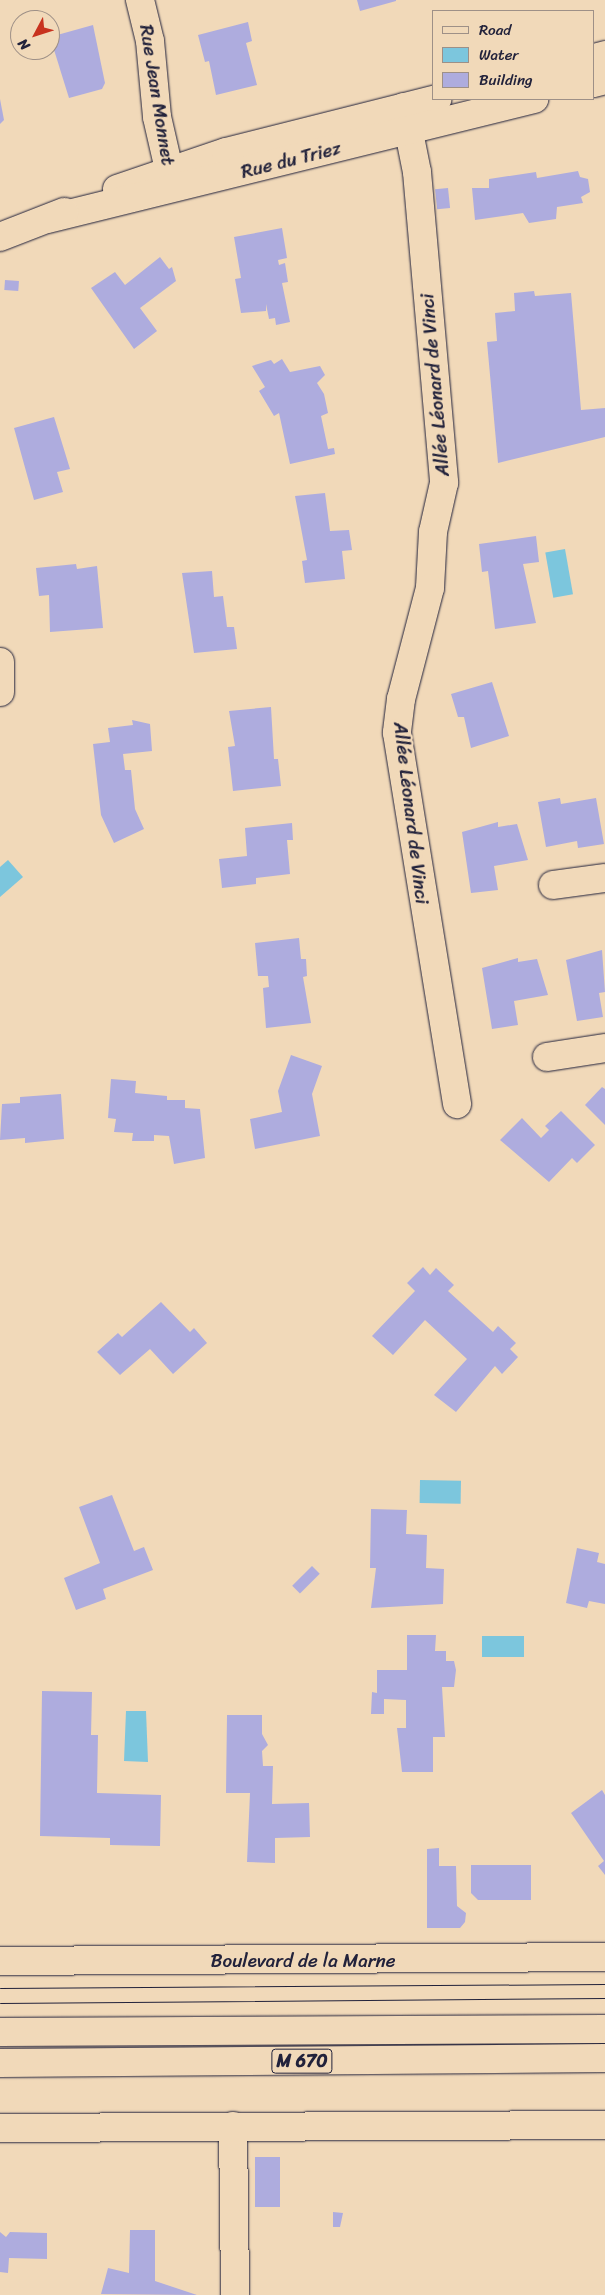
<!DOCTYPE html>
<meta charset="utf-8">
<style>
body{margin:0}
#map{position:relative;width:605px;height:2295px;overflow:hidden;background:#f1d9b9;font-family:Sriracha,sans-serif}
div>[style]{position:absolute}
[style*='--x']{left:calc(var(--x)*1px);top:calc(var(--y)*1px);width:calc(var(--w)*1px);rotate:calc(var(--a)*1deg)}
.water>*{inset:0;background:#7cc6dd;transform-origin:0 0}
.building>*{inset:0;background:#aeacde;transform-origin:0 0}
.roads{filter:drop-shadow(0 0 1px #22223b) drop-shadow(0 0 1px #22223b)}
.minor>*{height:28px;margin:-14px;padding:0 14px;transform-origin:14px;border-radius:14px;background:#f1d9b9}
.major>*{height:28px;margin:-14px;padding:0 14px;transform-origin:14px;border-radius:14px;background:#f1d9b9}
.tram>*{height:1px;margin:-0.5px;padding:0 0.5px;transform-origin:0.5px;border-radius:0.5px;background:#22223b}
span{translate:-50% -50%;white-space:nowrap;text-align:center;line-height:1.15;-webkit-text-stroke:4.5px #f1d9b9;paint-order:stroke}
.shield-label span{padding:1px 4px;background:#f1d9b9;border:1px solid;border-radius:4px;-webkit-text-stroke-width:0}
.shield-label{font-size:18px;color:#22223b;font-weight:700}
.street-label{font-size:19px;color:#22223b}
.legend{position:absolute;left:432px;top:10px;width:162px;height:90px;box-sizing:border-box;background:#f1d9b9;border:1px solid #9e9087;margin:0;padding:6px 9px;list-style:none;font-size:15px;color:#22223b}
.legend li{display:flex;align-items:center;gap:10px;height:25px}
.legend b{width:25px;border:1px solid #9e9087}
.north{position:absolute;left:10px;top:10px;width:50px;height:50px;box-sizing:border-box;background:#f1d9b9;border:1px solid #9e9087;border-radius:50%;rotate:230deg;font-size:14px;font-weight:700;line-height:20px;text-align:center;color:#22223b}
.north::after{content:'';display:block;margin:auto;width:18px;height:22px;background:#c8321e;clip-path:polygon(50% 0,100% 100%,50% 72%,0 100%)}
</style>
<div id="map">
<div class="water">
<div style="left:565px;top:549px;width:46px;height:20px;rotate:80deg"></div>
<div style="clip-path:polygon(8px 860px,23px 877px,0 897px,0 867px)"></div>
<div style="left:420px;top:1480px;width:41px;height:23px;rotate:1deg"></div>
<div style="left:482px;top:1636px;width:42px;height:21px"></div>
<div style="clip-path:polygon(126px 1711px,146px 1711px,148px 1762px,124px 1761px)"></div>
</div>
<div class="building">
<div style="clip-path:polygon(357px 0,396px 0,396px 1px,360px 11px)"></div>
<div style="clip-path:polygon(248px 22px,252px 41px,246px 43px,257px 85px,216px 95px,209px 61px,205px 62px,198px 35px)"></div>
<div style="clip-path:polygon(93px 25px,105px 83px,102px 89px,69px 98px,50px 37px)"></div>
<div style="clip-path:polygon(0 99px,4px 120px,0 124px)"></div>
<div style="clip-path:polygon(578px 171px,580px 177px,588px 179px,590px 192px,581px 197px,583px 203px,557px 207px,556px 219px,529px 223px,523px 213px,475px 220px,472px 188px,489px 188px,489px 179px,536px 172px,537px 178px)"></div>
<div style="left:448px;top:188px;width:20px;height:13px;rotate:84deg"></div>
<div style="clip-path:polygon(282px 228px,287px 258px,278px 260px,279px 265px,285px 263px,288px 282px,282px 283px,290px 322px,276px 325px,275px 318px,269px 319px,266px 304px,266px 311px,241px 313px,235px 279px,241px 278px,234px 237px)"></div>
<div style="clip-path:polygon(160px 257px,169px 269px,172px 267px,176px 281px,140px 308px,157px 331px,134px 349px,91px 288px,115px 272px,125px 285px)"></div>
<div style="left:5px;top:280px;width:14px;height:10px;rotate:4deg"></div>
<div style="clip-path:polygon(534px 291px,535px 296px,571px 293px,581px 410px,605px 408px,605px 437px,498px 463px,487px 342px,497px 341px,495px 313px,515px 311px,514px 293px)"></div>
<div style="clip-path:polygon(282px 359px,290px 372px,320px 366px,325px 375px,317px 383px,324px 394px,328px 413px,321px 416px,328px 449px,334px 448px,335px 454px,290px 464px,279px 413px,274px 416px,259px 391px,265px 387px,252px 366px,271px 360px,274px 364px)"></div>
<div style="clip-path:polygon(54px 417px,70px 469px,57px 472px,63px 492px,34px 500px,14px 428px)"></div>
<div style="clip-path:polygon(325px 493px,330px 531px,349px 530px,352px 550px,342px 551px,345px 579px,305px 583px,302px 561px,307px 560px,295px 496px)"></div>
<div style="clip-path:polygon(536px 536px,539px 562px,523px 564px,536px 623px,495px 629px,488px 571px,482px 572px,479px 544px)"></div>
<div style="clip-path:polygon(76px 564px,77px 569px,97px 566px,103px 628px,50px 632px,49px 595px,39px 596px,36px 568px)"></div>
<div style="clip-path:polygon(212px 571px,214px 597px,223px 596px,227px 627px,234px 627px,237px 649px,194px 653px,182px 573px)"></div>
<div style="clip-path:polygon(492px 682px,509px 736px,471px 748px,464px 717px,458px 717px,451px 694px)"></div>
<div style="clip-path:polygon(271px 707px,274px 759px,278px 759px,281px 786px,233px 791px,228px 747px,235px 746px,229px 711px)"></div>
<div style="clip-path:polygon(132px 720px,150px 724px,152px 751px,123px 754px,125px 770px,131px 770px,135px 809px,144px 829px,114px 843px,101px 815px,93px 744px,110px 742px,108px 728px,133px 725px)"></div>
<div style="clip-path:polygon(560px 798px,561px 804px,596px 798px,604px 844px,578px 848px,577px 841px,546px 847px,538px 802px)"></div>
<div style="clip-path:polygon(498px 822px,498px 827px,517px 824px,528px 860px,494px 866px,498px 890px,471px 893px,462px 832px)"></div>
<div style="clip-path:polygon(292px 823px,293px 840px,287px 840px,290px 874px,256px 878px,256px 884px,222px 888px,219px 859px,247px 856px,245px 828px)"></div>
<div style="clip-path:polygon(299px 938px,301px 959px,306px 959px,307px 976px,303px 977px,311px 1023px,266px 1028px,263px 988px,269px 987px,268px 976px,258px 976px,255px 943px)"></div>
<div style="clip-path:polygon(602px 950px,605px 992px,599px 993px,603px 1017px,577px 1021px,566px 960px)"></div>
<div style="clip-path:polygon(518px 958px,518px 962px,537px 959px,548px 995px,514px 1001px,518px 1025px,492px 1029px,482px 968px)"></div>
<div style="clip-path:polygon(291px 1055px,322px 1066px,312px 1094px,320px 1136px,255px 1149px,250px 1119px,282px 1112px,278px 1091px)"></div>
<div style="clip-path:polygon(111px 1079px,136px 1081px,135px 1093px,167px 1096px,167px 1100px,185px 1100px,185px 1108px,200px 1109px,205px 1158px,174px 1164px,169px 1136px,154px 1135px,154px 1141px,132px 1141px,133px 1133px,114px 1132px,116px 1119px,108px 1118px)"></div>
<div style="clip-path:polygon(602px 1087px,605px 1089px,605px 1125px,585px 1105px)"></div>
<div style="clip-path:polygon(61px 1094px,64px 1139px,25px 1143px,25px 1138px,0 1140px,2px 1104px,20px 1103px,20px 1097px)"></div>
<div style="clip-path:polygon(561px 1111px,595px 1145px,577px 1163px,572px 1158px,549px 1182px,500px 1140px,522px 1118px,541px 1138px,549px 1130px,545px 1126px)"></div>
<div style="clip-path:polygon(423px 1267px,430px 1275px,436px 1268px,454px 1285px,448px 1291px,493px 1332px,498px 1326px,516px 1343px,510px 1349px,518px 1357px,502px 1374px,495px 1366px,456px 1412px,434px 1395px,467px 1359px,425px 1320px,393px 1355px,372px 1336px,415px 1291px,407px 1283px)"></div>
<div style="clip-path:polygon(161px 1302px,190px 1332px,194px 1328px,207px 1343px,173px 1374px,150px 1349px,120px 1375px,97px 1352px,118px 1333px,122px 1337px)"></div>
<div style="clip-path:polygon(112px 1495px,134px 1551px,144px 1547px,153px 1570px,103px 1589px,106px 1599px,76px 1610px,64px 1578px,100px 1563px,79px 1507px)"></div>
<div style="clip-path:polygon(371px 1509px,407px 1510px,406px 1534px,427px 1535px,426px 1568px,444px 1569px,443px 1604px,371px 1608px,376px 1568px,370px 1568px)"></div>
<div style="clip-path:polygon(577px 1548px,599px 1553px,597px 1562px,605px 1564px,605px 1604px,589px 1601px,587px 1608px,566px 1603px)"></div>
<div style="left:312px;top:1566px;width:11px;height:28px;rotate:45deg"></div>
<div style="clip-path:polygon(407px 1635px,436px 1635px,435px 1651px,446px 1651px,446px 1661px,454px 1661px,456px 1670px,454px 1687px,442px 1687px,445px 1737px,433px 1737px,433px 1772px,402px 1772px,397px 1728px,406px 1728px,406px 1700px,384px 1699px,384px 1714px,371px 1714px,372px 1692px,377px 1693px,377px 1670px,407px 1670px)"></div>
<div style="clip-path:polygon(42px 1691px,92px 1692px,91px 1735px,98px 1735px,97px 1793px,161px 1795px,160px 1846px,110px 1845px,110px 1838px,40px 1836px)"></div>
<div style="clip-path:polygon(227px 1715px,262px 1715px,262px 1734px,268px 1745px,262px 1751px,263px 1766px,273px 1766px,272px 1804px,309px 1803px,310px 1837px,275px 1838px,275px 1863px,247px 1862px,250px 1793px,226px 1793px)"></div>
<div style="clip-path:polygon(602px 1790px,605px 1795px,605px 1875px,598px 1866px,604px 1861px,571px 1813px)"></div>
<div style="clip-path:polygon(439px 1848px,439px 1866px,456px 1866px,457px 1906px,466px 1913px,465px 1922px,460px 1928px,427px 1928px,427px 1849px)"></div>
<div style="clip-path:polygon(471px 1865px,531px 1865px,531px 1900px,478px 1900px,471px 1893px)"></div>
<div style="left:255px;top:2157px;width:25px;height:50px"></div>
<div style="clip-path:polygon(333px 2212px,343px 2213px,340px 2227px,333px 2227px)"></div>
<div style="clip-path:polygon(130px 2230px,155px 2230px,155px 2281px,197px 2295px,101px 2294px,108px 2268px,129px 2273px)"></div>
<div style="clip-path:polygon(0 2232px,6px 2237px,10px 2232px,47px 2233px,47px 2259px,9px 2258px,8px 2273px,0 2272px)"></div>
</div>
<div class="roads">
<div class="minor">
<div style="--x:140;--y:0;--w:42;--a:76.3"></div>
<div style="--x:150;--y:41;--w:76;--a:84.7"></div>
<div style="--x:157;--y:117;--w:72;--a:77.1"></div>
<div style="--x:594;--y:58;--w:11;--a:-15"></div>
<div style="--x:594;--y:83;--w:11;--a:-15"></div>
<div style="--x:404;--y:107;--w:66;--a:78.7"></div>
<div style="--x:417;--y:172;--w:312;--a:85"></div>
<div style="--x:444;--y:483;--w:50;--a:102.7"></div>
<div style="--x:433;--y:532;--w:56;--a:93.1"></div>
<div style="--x:430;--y:588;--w:115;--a:104.6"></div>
<div style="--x:401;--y:699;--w:34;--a:97"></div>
<div style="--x:397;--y:733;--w:376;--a:80.8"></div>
<div style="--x:117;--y:189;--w:115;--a:-18.7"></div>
<div style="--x:226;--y:152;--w:218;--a:-14.1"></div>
<div style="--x:48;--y:219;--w:501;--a:-13.87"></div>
<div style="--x:0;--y:237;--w:69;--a:-21.3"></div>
<div style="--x:0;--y:662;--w:30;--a:90"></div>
<div style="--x:553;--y:885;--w:52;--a:-7.7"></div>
<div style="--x:547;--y:1057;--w:59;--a:-8.8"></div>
<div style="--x:0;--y:1961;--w:605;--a:-0.38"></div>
<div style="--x:233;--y:2126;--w:169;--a:89.3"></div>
<div style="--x:0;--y:2128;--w:605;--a:-0.28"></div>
</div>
<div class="major">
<div style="--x:0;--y:2032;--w:605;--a:-0.28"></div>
<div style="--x:0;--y:2063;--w:605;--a:-0.47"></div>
</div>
</div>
<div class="tram">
<div style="--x:0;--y:1988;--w:605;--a:-0.38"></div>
<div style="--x:0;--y:2003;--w:605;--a:-0.47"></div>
</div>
<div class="shield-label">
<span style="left:302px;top:2061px">M 670</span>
</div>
<div class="street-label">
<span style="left:157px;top:95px;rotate:81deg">Rue Jean Monnet</span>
<span style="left:291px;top:160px;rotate:-14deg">Rue du Triez</span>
<span style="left:435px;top:385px;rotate:-95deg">Allée Léonard de Vinci</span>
<span style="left:411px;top:813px;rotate:83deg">Allée Léonard de Vinci</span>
<span style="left:303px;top:1961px">Boulevard de la Marne</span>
</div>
<ul class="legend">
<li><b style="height:6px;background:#f1d9b9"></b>Road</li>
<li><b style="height:14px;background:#7cc6dd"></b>Water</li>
<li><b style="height:14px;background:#aeacde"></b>Building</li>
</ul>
<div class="north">N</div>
</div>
